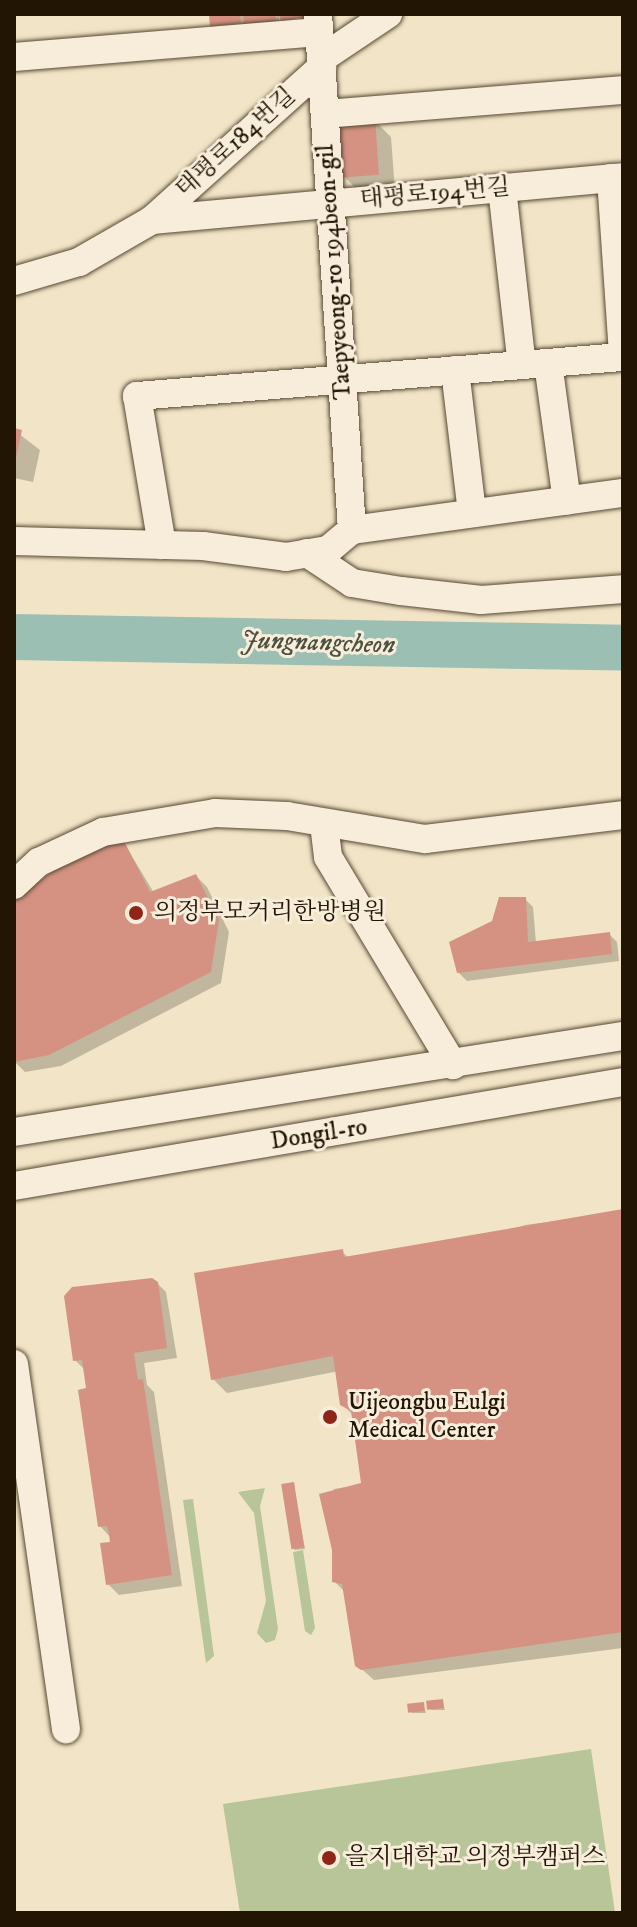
<!DOCTYPE html>
<meta charset="utf-8">
<style>
body{margin:0}
#map{position:relative;width:637px;height:1927px;overflow:hidden;background:#f2e4c6;font-family:"IM FELL DW Pica","Noto Serif KR",serif}
div>[style]{position:absolute}
[style*='--x']{left:calc(var(--x)*1px);top:calc(var(--y)*1px);width:calc(var(--w)*1px);rotate:calc(var(--a)*1deg)}
.green>*{inset:0;background:#b7c598}
.water>*{inset:0;background:#9bbfb3;transform-origin:0 0}
.shadow>*{inset:0;background:#0003}
.building>*{inset:0;background:#d59282;transform-origin:0 0}
.roads{filter:drop-shadow(0 0 2px #564934) drop-shadow(0 0 2px #564934)}
.minor>*{height:28px;margin:-14px;padding:0 14px;transform-origin:14px;border-radius:14px;background:#f7edda}
.dots>*{width:22px;height:22px;translate:-50% -50%;box-sizing:border-box;border:4px solid #f7edda;border-radius:50%}
span{translate:-50% -50%;white-space:nowrap;text-align:center;line-height:1.15;-webkit-text-stroke:6px #f7edda;paint-order:stroke}
.street-label{font-size:24px;color:#221503}
.poi-label{font-size:24px;color:#221503}
.left{translate:0 -50%;text-align:left}
.water-label{font-size:26px;color:#4c5041;font-style:italic}
.frame{position:absolute;inset:0;border:16px solid #221503;pointer-events:none}
</style>
<div id="map">
<div class="green">
<div style="clip-path:polygon(265px 1488px,260px 1506px,278px 1629px,275px 1640px,266px 1643px,257px 1633px,266px 1601px,254px 1513px,238px 1492px)"></div>
<div style="clip-path:polygon(193px 1499px,214px 1656px,206px 1663px,183px 1500px)"></div>
<div style="clip-path:polygon(303px 1550px,315px 1628px,311px 1635px,305px 1631px,293px 1552px)"></div>
<div style="clip-path:polygon(591px 1749px,615px 1913px,240px 1913px,223px 1804px)"></div>
</div>
<div class="water">
<div style="left:14px;top:614px;width:609px;height:46px;rotate:1deg"></div>
</div>
<div class="shadow">
<div style="clip-path:polygon(211px 14px,309px 14px,284px 21px,279px 17px,280px 26px,218px 32px)"></div>
<div style="clip-path:polygon(374px 120px,391px 137px,395px 191px,361px 194px,344px 176px)"></div>
<div style="clip-path:polygon(14px 430px,40px 450px,33px 482px,14px 478px)"></div>
<div style="clip-path:polygon(124px 843px,154px 893px,196px 876px,207px 887px,229px 932px,221px 983px,61px 1066px,25px 1072px,14px 1061px,14px 903px)"></div>
<div style="clip-path:polygon(525px 899px,533px 907px,536px 943px,609px 934px,617px 942px,619px 961px,467px 981px,458px 972px,493px 922px)"></div>
<div style="clip-path:polygon(623px 1212px,623px 1648px,374px 1680px,357px 1665px,346px 1593px,333px 1580px,337px 1570px,322px 1494px,328px 1497px,334px 1489px,365px 1484px,353px 1415px,347px 1409px,339px 1371px,227px 1393px,213px 1379px,342px 1252px,349px 1258px,484px 1238px,525px 1225px)"></div>
<div style="clip-path:polygon(155px 1281px,166px 1292px,177px 1358px,144px 1363px,147px 1385px,154px 1392px,182px 1586px,119px 1595px,108px 1584px,111px 1538px,100px 1526px,88px 1390px,85px 1370px,75px 1360px)"></div>
<div style="clip-path:polygon(293px 1484px,305px 1549px,295px 1550px,293px 1548px)"></div>
<div style="clip-path:polygon(442px 1701px,445px 1710px,430px 1710px)"></div>
<div style="clip-path:polygon(423px 1705px,426px 1713px,411px 1713px)"></div>
</div>
<div class="building">
<div style="clip-path:polygon(209px 14px,240px 14px,241px 23px,210px 27px)"></div>
<div style="clip-path:polygon(243px 14px,275px 14px,276px 21px,244px 25px)"></div>
<div style="clip-path:polygon(279px 14px,305px 14px,306px 17px,281px 21px)"></div>
<div style="left:375px;top:118px;width:57px;height:37px;rotate:86deg"></div>
<div style="clip-path:polygon(14px 428px,22px 430px,15px 462px,14px 461px)"></div>
<div style="clip-path:polygon(124px 841px,150px 892px,196px 874px,219px 920px,211px 972px,49px 1055px,14px 1062px,14px 900px,79px 851px)"></div>
<div style="clip-path:polygon(499px 897px,526px 897px,528px 942px,610px 932px,612px 954px,457px 973px,449px 942px,492px 921px)"></div>
<div style="clip-path:polygon(623px 1209px,623px 1632px,361px 1670px,355px 1666px,342px 1584px,332px 1582px,332px 1550px,319px 1494px,361px 1483px,351px 1411px,340px 1405px,333px 1356px,211px 1380px,194px 1273px,343px 1249px,344px 1257px)"></div>
<div style="clip-path:polygon(152px 1278px,158px 1282px,167px 1348px,134px 1353px,138px 1380px,143px 1379px,172px 1575px,106px 1585px,100px 1543px,110px 1542px,109px 1534px,107px 1526px,98px 1527px,78px 1390px,86px 1388px,82px 1360px,73px 1361px,64px 1296px,72px 1287px)"></div>
<div style="left:294px;top:1482px;width:66px;height:13px;rotate:81deg"></div>
<div style="left:443px;top:1699px;width:9px;height:17px;rotate:84deg"></div>
<div style="left:424px;top:1702px;width:9px;height:17px;rotate:84deg"></div>
</div>
<div class="roads">
<div class="minor">
<div style="--x:318;--y:14;--w:517;--a:86.23"></div>
<div style="--x:14;--y:57;--w:306;--a:-4.7"></div>
<div style="--x:321;--y:59;--w:81;--a:-33.9"></div>
<div style="--x:325;--y:114;--w:299;--a:-4.6"></div>
<div style="--x:611;--y:178;--w:176;--a:86.1"></div>
<div style="--x:502;--y:188;--w:178;--a:83.6"></div>
<div style="--x:152;--y:220;--w:473;--a:-5.2"></div>
<div style="--x:14;--y:281;--w:68;--a:-16.3"></div>
<div style="--x:79;--y:262;--w:84;--a:-29.9"></div>
<div style="--x:152;--y:220;--w:229;--a:-42"></div>
<div style="--x:548;--y:363;--w:139;--a:82.2"></div>
<div style="--x:455;--y:370;--w:144;--a:83.2"></div>
<div style="--x:352;--y:530;--w:274;--a:-7.8"></div>
<div style="--x:14;--y:541;--w:189;--a:1.5"></div>
<div style="--x:203;--y:546;--w:84;--a:7.5"></div>
<div style="--x:286;--y:557;--w:43;--a:-9.5"></div>
<div style="--x:328;--y:550;--w:31;--a:-40"></div>
<div style="--x:162;--y:545;--w:151;--a:-99.5"></div>
<div style="--x:137;--y:396;--w:488;--a:-4.6"></div>
<div style="--x:307;--y:553;--w:54;--a:33.7"></div>
<div style="--x:352;--y:583;--w:50;--a:9.3"></div>
<div style="--x:401;--y:591;--w:81;--a:6.4"></div>
<div style="--x:481;--y:600;--w:142;--a:-4.4"></div>
<div style="--x:324;--y:824;--w:33;--a:83"></div>
<div style="--x:328;--y:857;--w:243;--a:59"></div>
<div style="--x:14;--y:885;--w:34;--a:-43"></div>
<div style="--x:39;--y:862;--w:71;--a:-25.1"></div>
<div style="--x:103;--y:832;--w:114;--a:-9.6"></div>
<div style="--x:215;--y:813;--w:72;--a:2.4"></div>
<div style="--x:287;--y:816;--w:140;--a:9.5"></div>
<div style="--x:425;--y:839;--w:199;--a:-6.9"></div>
<div style="--x:14;--y:1132;--w:617;--a:-8.96"></div>
<div style="--x:14;--y:1186;--w:618;--a:-9.69"></div>
<div style="--x:14;--y:1364;--w:369;--a:81.9"></div>
</div>
</div>
<div class="dots">
<div style="left:136px;top:913px;background:#8f2418"></div>
<div style="left:330px;top:1417px;background:#8f2418"></div>
<div style="left:329px;top:1858px;background:#8f2418"></div>
</div>
<div class="street-label">
<span style="left:236px;top:143px;rotate:-42deg">태평로184번길</span>
<span style="left:435px;top:194px;rotate:-5deg">태평로194번길</span>
<span style="left:335px;top:272px;rotate:-94deg">Taepyeong-ro 194beon-gil</span>
<span style="left:319px;top:1135px;rotate:-9deg">Dongil-ro</span>
</div>
<div class="poi-label">
<span class="left" style="left:154px;top:913px">의정부모커리한방병원</span>
<span class="left" style="left:348px;top:1417px">Uijeongbu Eulgi<br>Medical Center</span>
<span class="left" style="left:345px;top:1858px">을지대학교 의정부캠퍼스</span>
</div>
<div class="water-label">
<span style="left:318px;top:643px;rotate:2deg">Jungnangcheon</span>
</div>
<div class="frame"></div>
</div>
